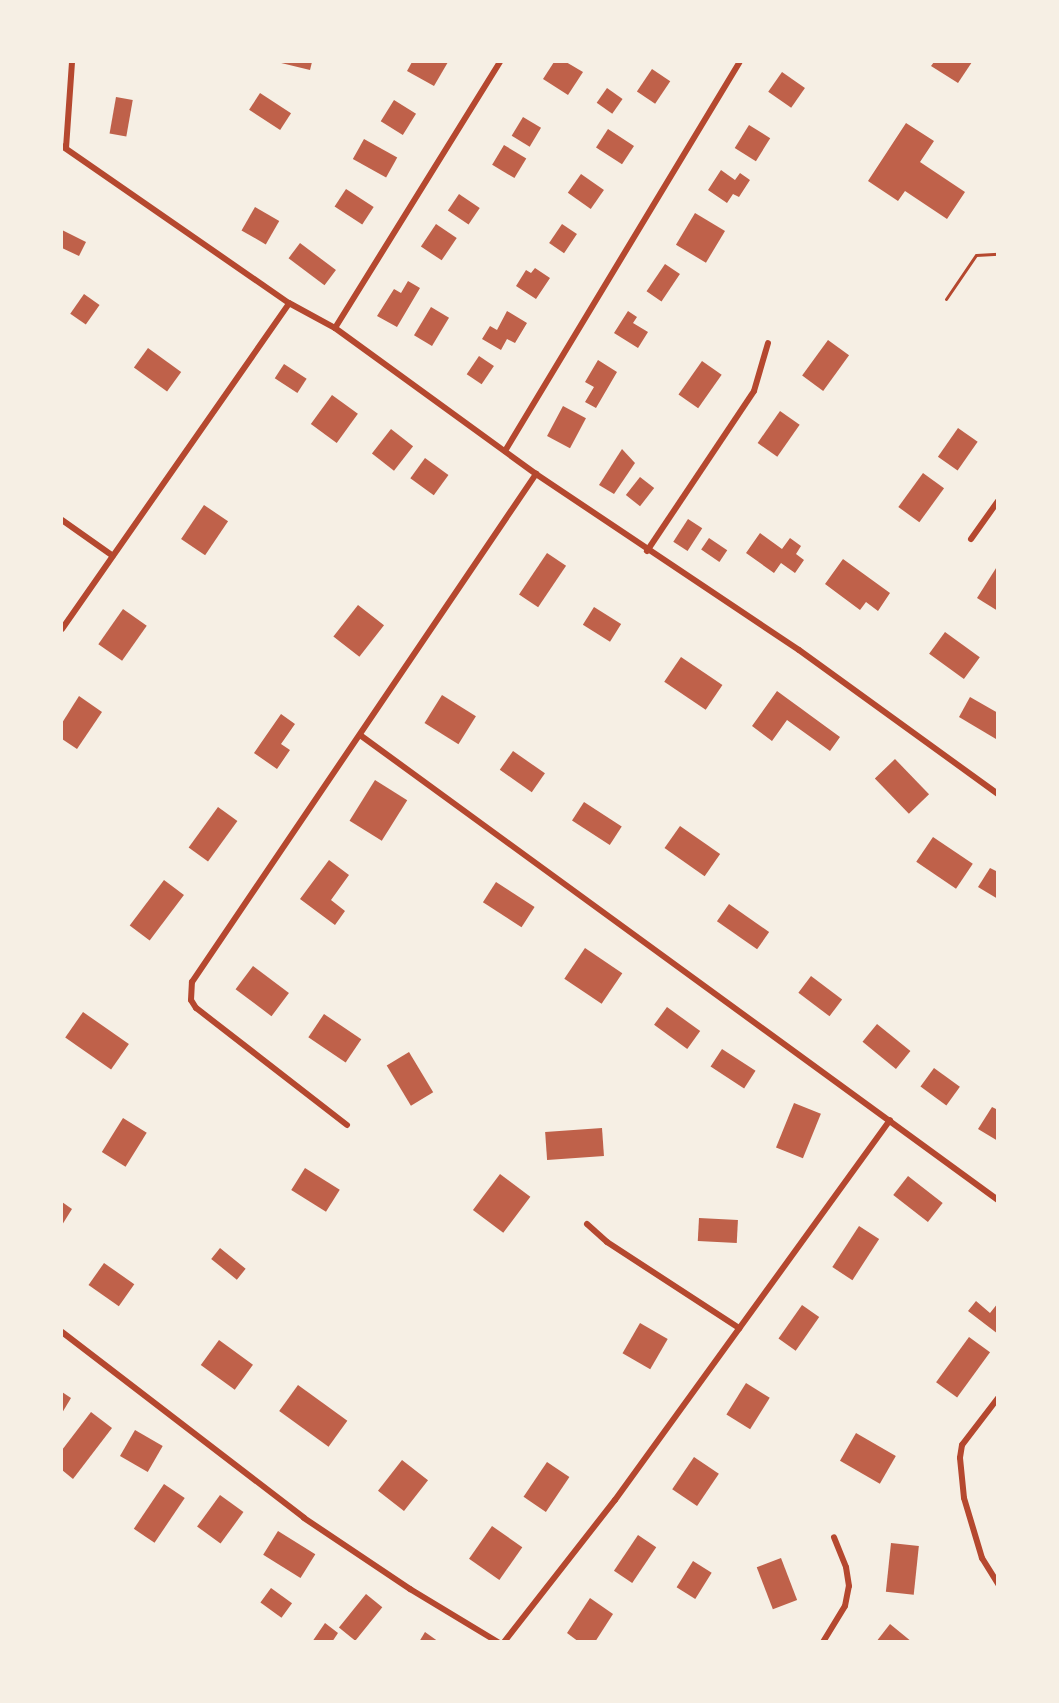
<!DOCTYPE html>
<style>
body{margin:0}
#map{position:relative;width:1059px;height:1703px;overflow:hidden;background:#f6efe4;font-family:"Zilla Slab",serif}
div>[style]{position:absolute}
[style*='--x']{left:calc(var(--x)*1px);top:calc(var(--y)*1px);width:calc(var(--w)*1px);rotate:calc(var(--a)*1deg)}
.building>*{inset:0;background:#bf614a;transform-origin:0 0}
.service>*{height:3px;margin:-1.5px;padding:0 1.5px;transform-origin:1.5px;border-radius:1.5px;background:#b5482f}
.minor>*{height:6px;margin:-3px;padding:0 3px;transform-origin:3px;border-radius:3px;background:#b5482f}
span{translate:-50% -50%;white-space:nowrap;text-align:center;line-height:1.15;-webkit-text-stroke:6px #f6efe4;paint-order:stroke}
.frame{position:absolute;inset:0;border:63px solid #f6efe4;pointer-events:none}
</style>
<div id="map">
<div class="building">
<div style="clip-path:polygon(277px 62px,312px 62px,310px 70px)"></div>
<div style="clip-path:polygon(412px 62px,448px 62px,434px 86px,407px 71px)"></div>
<div style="clip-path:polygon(554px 62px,566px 62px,583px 72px,568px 95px,543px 79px)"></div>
<div style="clip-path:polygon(934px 62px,972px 62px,958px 83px,931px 66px)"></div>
<div style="left:652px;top:69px;width:22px;height:27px;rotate:34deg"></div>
<div style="left:782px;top:72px;width:28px;height:24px;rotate:35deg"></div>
<div style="left:607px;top:88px;width:19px;height:18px;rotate:35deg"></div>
<div style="left:260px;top:93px;width:37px;height:20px;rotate:33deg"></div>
<div style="left:116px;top:97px;width:17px;height:37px;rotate:10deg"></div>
<div style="left:394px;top:100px;width:26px;height:25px;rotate:32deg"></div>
<div style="left:523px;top:117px;width:21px;height:22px;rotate:31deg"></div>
<div style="clip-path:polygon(906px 123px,934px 141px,920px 162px,965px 192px,947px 219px,905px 191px,898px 201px,868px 181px)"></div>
<div style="left:749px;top:125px;width:25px;height:27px;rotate:32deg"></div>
<div style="left:608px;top:129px;width:31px;height:22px;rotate:33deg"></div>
<div style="left:364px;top:139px;width:38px;height:23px;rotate:29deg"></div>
<div style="left:504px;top:145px;width:26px;height:23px;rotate:31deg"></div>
<div style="clip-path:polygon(721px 170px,735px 180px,740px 173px,750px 180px,739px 197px,733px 194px,727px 203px,708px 190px)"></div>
<div style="left:581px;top:174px;width:28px;height:23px;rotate:35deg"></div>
<div style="left:346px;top:189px;width:33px;height:21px;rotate:33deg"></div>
<div style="left:459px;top:194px;width:25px;height:20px;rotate:34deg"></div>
<div style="left:255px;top:207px;width:28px;height:27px;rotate:30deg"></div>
<div style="left:695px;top:213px;width:35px;height:37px;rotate:31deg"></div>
<div style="left:436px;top:224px;width:25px;height:27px;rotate:34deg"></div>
<div style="left:562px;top:224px;width:18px;height:23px;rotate:34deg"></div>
<div style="clip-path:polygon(62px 230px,86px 242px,79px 256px,62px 248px)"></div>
<div style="left:300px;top:243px;width:45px;height:19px;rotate:37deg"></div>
<div style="left:665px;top:264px;width:18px;height:33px;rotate:34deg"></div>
<div style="clip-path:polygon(535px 268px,550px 278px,536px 299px,516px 286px,526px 270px,531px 273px)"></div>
<div style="clip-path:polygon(408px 281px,420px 288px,397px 327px,377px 316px,394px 289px,401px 293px)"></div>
<div style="left:84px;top:294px;width:19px;height:24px;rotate:35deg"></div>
<div style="left:431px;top:307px;width:21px;height:33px;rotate:31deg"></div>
<div style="clip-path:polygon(507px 311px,527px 323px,515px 343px,507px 339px,501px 350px,482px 339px,490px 326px,497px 330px)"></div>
<div style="clip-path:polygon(628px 311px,637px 317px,633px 323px,648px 332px,638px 348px,614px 333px)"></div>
<div style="left:828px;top:340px;width:26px;height:44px;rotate:36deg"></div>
<div style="left:148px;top:348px;width:41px;height:24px;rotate:36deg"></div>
<div style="left:479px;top:356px;width:18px;height:22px;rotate:34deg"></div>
<div style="clip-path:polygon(598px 360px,617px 372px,596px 408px,585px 402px,594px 387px,585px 382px)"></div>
<div style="left:702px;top:361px;width:24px;height:41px;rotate:35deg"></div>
<div style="left:284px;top:364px;width:27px;height:17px;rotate:33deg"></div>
<div style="left:332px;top:395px;width:32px;height:36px;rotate:36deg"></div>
<div style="left:563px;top:406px;width:26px;height:34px;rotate:28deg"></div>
<div style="left:780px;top:411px;width:24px;height:39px;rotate:35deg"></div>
<div style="left:958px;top:428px;width:24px;height:35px;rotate:35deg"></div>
<div style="left:391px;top:429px;width:28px;height:31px;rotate:38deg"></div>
<div style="clip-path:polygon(622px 449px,635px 463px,614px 494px,599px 485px)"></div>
<div style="left:425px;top:458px;width:29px;height:25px;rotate:36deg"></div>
<div style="left:923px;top:473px;width:26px;height:42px;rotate:36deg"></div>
<div style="left:640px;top:477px;width:18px;height:23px;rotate:38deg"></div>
<div style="left:204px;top:505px;width:29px;height:41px;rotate:34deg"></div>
<div style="left:688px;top:519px;width:17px;height:27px;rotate:33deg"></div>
<div style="clip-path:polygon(760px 533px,782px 549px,790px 538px,801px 546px,796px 554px,804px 560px,795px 573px,781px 563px,774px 573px,746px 553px)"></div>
<div style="left:709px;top:538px;width:22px;height:14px;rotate:34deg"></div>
<div style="left:547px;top:553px;width:23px;height:50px;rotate:34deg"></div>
<div style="clip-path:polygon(843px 559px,890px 593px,878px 611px,866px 602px,860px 610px,825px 584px)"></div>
<div style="clip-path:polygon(998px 565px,998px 611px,977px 598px)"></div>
<div style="left:358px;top:605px;width:33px;height:40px;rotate:38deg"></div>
<div style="left:594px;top:607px;width:32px;height:21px;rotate:32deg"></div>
<div style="left:123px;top:609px;width:29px;height:43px;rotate:35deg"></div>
<div style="left:945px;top:632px;width:43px;height:27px;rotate:36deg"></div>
<div style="left:681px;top:657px;width:50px;height:30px;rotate:34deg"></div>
<div style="clip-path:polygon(777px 691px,840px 737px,830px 751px,787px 720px,772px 741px,752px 726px)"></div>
<div style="left:442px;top:695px;width:40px;height:33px;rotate:32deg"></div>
<div style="clip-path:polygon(79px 696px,102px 712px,77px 749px,62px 739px,62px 723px)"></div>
<div style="clip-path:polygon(970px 697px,998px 713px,996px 739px,959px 717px)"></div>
<div style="clip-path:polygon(281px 714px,295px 724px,281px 744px,290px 750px,277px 769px,254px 753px)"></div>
<div style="left:513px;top:751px;width:39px;height:23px;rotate:35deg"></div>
<div style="left:895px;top:759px;width:49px;height:28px;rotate:46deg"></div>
<div style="left:375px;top:780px;width:38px;height:48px;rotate:32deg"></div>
<div style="left:584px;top:802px;width:45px;height:22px;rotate:33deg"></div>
<div style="left:218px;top:807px;width:24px;height:50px;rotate:36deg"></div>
<div style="left:680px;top:826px;width:49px;height:27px;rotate:35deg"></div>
<div style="left:933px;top:837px;width:48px;height:30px;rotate:34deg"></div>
<div style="clip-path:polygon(329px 860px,349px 875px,331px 900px,345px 911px,335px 925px,300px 899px)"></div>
<div style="clip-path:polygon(990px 868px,998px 872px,998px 899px,978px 887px)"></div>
<div style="left:164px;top:880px;width:25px;height:57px;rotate:37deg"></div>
<div style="left:496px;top:882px;width:46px;height:24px;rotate:33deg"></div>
<div style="left:729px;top:904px;width:49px;height:21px;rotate:35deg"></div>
<div style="left:585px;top:948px;width:45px;height:37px;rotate:34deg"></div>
<div style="left:253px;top:966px;width:45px;height:29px;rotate:37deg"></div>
<div style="left:811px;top:976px;width:39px;height:21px;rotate:37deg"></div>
<div style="left:667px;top:1007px;width:41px;height:22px;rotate:36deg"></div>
<div style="left:83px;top:1012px;width:56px;height:31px;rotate:35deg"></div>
<div style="left:324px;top:1014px;width:45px;height:28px;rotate:34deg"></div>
<div style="left:877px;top:1024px;width:43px;height:23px;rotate:39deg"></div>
<div style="left:722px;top:1049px;width:40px;height:21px;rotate:33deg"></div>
<div style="left:409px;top:1052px;width:47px;height:26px;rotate:59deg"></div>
<div style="left:934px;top:1068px;width:32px;height:23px;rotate:36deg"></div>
<div style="left:794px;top:1103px;width:29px;height:48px;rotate:22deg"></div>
<div style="clip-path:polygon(992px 1107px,998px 1110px,998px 1141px,978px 1129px)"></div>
<div style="left:123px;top:1118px;width:28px;height:40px;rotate:32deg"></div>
<div style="left:602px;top:1128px;width:28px;height:57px;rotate:86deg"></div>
<div style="left:305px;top:1168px;width:41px;height:26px;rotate:32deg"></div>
<div style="left:500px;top:1174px;width:38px;height:45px;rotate:37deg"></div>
<div style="left:908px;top:1176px;width:44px;height:24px;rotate:38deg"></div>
<div style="clip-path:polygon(62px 1202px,72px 1209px,62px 1225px)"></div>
<div style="left:699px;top:1218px;width:39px;height:23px;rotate:3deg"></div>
<div style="left:859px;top:1226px;width:24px;height:49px;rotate:33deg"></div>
<div style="left:220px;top:1248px;width:33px;height:14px;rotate:39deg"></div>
<div style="left:104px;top:1263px;width:37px;height:27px;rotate:35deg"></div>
<div style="clip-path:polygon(976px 1301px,990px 1313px,998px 1303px,998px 1334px,968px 1311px)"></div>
<div style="left:802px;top:1305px;width:21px;height:41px;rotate:35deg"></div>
<div style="left:640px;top:1323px;width:32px;height:35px;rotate:30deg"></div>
<div style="left:969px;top:1337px;width:26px;height:56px;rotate:36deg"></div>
<div style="left:219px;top:1340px;width:42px;height:31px;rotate:36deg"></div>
<div style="left:746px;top:1383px;width:28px;height:37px;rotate:32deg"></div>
<div style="left:298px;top:1385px;width:61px;height:32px;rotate:36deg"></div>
<div style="clip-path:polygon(62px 1392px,71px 1398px,62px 1413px)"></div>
<div style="clip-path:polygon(91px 1412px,112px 1428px,73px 1479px,62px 1470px,62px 1450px)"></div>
<div style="left:135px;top:1430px;width:32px;height:30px;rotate:30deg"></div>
<div style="left:856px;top:1433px;width:46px;height:32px;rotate:30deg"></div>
<div style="left:694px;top:1457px;width:30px;height:39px;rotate:34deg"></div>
<div style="left:402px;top:1460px;width:33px;height:39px;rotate:38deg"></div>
<div style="left:547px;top:1462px;width:27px;height:42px;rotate:34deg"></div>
<div style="left:164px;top:1484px;width:25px;height:54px;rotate:34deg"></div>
<div style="left:220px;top:1495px;width:29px;height:39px;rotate:36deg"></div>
<div style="left:492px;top:1526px;width:37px;height:40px;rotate:35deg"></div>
<div style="left:278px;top:1531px;width:44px;height:28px;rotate:32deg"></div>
<div style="left:638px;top:1535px;width:22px;height:43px;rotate:34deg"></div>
<div style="left:891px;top:1543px;width:28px;height:49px;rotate:6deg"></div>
<div style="left:781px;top:1558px;width:45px;height:26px;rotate:69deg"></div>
<div style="left:693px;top:1561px;width:22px;height:31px;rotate:32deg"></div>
<div style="left:271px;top:1588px;width:26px;height:18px;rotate:36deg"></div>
<div style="left:366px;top:1594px;width:21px;height:43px;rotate:39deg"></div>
<div style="clip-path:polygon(590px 1598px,613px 1614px,595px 1642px,579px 1642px,567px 1633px)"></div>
<div style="clip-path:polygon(325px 1623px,338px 1633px,332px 1642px,312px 1642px)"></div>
<div style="clip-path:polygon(890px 1624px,912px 1642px,876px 1642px)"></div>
<div style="clip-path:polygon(425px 1632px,439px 1642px,419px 1642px)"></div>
</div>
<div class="service">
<div style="--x:946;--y:299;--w:53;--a:-55.7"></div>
<div style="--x:976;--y:255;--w:22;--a:-3"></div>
</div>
<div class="minor">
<div style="--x:62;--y:146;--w:276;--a:34.7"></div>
<div style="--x:289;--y:303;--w:52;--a:28.5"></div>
<div style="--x:335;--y:328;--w:248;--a:36"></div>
<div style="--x:536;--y:474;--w:316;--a:33.8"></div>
<div style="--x:799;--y:650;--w:246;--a:35.9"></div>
<div style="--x:66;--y:148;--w:86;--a:-86"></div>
<div style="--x:335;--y:328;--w:313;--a:-58.2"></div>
<div style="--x:505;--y:451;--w:454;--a:-58.9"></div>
<div style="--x:62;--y:520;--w:62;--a:35.2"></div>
<div style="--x:971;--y:539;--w:47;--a:-54.6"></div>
<div style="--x:647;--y:551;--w:192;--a:-56.2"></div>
<div style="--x:754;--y:391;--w:50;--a:-73.7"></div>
<div style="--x:62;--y:629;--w:397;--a:-55.1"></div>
<div style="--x:360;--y:735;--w:789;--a:36.09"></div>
<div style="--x:347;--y:1125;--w:191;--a:-142.2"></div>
<div style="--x:196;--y:1008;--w:9;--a:-122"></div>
<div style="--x:191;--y:1000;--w:18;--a:-87"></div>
<div style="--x:192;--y:982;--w:614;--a:-55.9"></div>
<div style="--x:587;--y:1224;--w:27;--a:42"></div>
<div style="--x:607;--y:1242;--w:158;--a:33.1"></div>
<div style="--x:62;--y:1332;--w:305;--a:37.5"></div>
<div style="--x:304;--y:1518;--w:128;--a:33.8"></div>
<div style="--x:410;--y:1589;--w:103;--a:31.1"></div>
<div style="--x:998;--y:1398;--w:59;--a:127.5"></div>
<div style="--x:962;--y:1445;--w:13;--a:99"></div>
<div style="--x:960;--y:1458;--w:40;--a:84.3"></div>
<div style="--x:964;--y:1498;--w:63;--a:73.3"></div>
<div style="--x:982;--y:1558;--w:31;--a:58"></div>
<div style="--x:504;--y:1642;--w:180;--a:-52"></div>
<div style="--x:615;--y:1500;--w:469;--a:-54.1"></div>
<div style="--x:823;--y:1642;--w:42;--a:-58.6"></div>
<div style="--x:845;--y:1606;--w:20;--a:-79"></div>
<div style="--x:849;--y:1586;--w:19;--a:-99"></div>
<div style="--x:846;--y:1567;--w:32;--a:-112"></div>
</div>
<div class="frame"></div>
</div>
